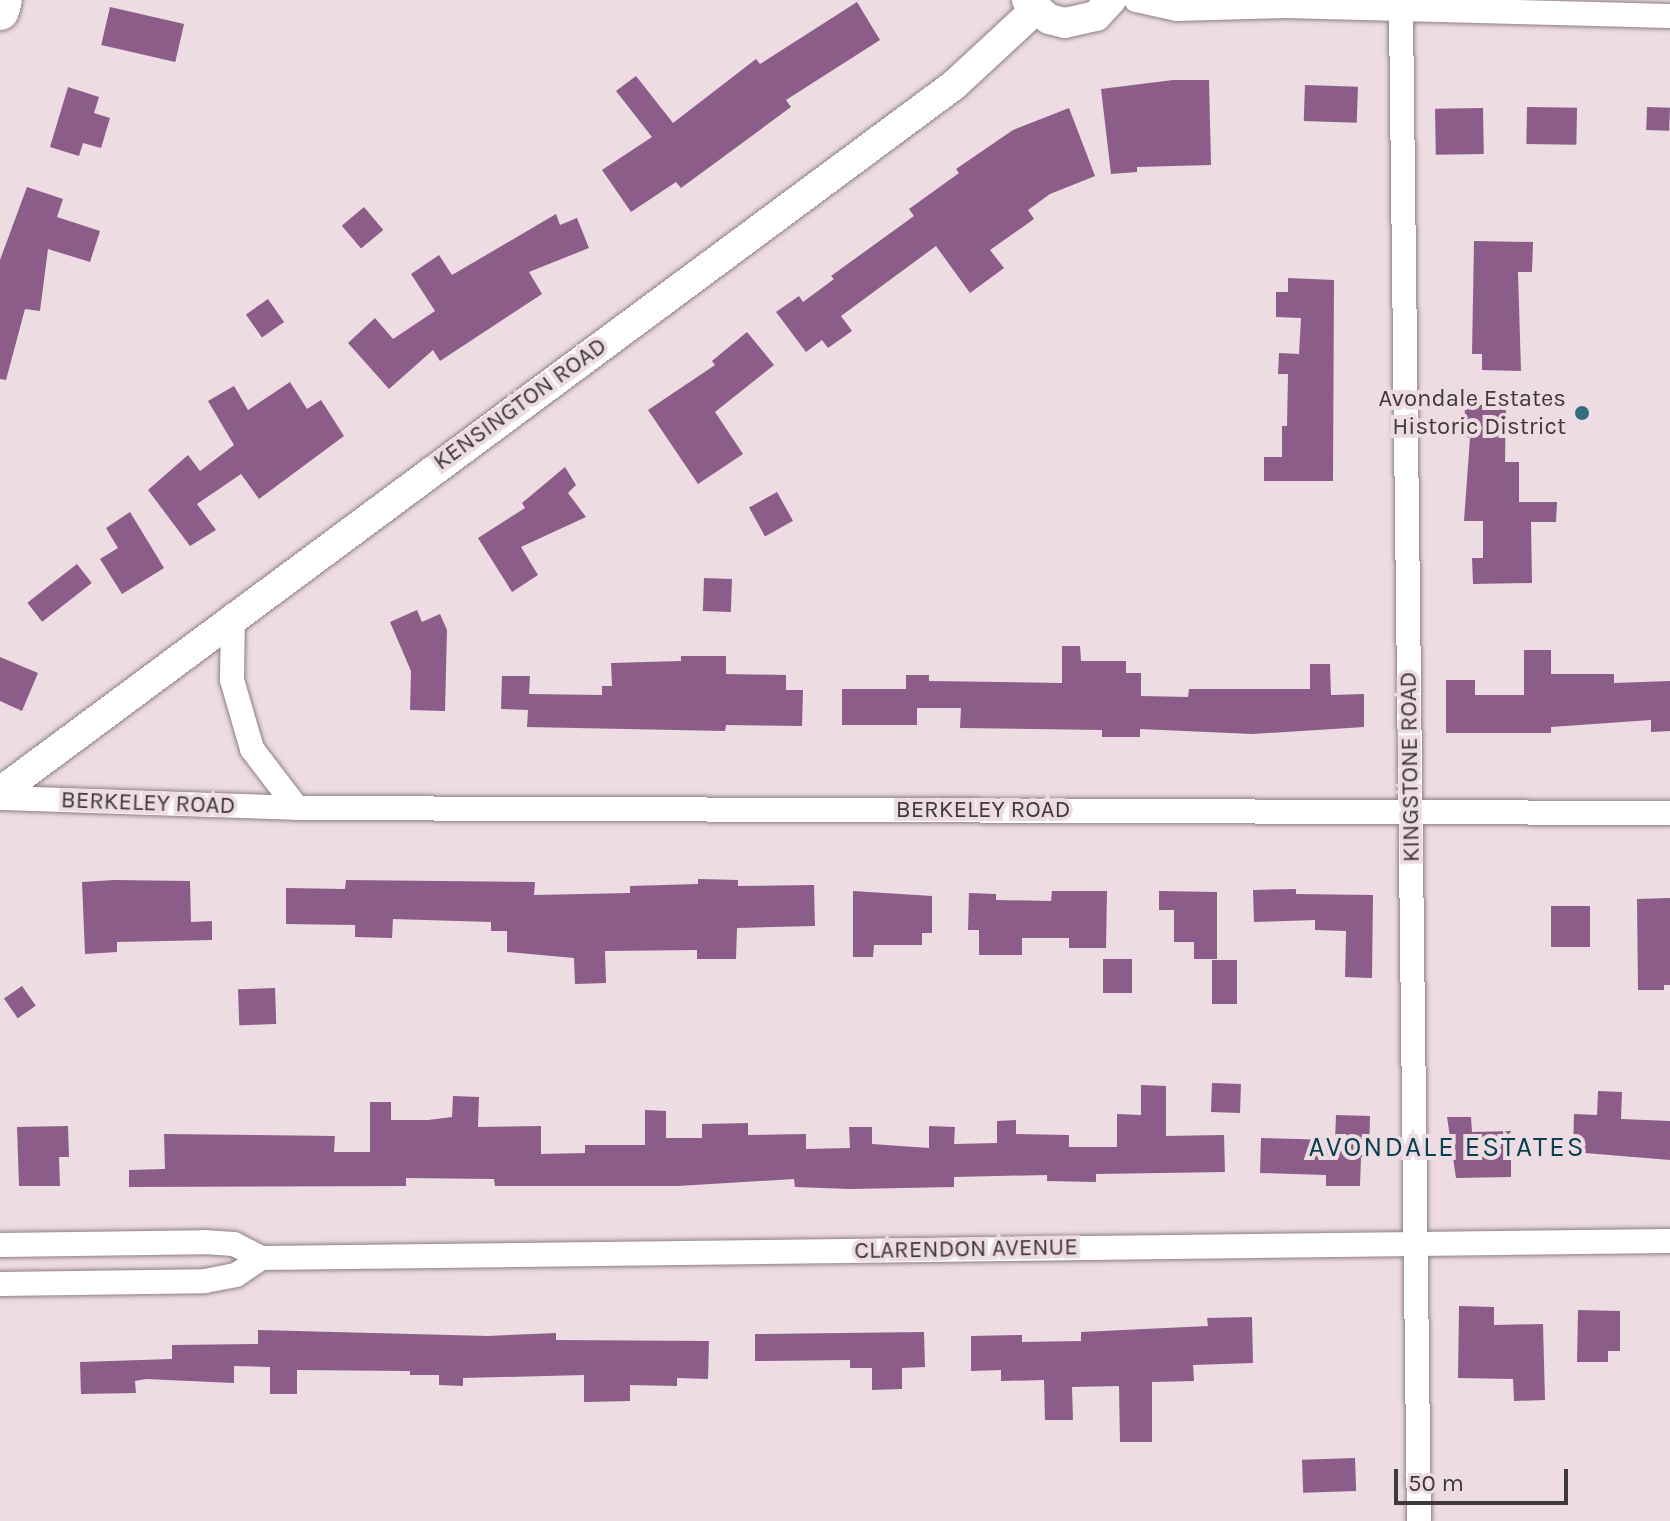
<!DOCTYPE html>
<style>
body{margin:0}
#map{position:relative;width:1670px;height:1521px;overflow:hidden;background:#eddce2;font-family:Karla,sans-serif}
div>[style]{position:absolute}
[style*='--x']{left:calc(var(--x)*1px);top:calc(var(--y)*1px);width:calc(var(--w)*1px);rotate:calc(var(--a)*1deg)}
.building>*{inset:0;background:#8c5d88;transform-origin:0 0}
.roads{filter:drop-shadow(0 0 2px #8e7f84) drop-shadow(0 0 2px #8e7f84)}
.minor>*{height:24px;margin:-12px;padding:0 12px;transform-origin:12px;border-radius:12px;background:#fff}
.tertiary>*{height:30px;margin:-15px;padding:0 15px;transform-origin:15px;border-radius:15px;background:#fff}
.primary>*{height:38px;margin:-19px;padding:0 19px;transform-origin:19px;border-radius:19px;background:#fff}
.dots>*{width:22px;height:22px;translate:-50% -50%;box-sizing:border-box;border:4px solid #eddce2;border-radius:50%}
span{translate:-50% -50%;white-space:nowrap;text-align:center;line-height:1.15;-webkit-text-stroke:8px #eddce2;paint-order:stroke}
.poi-label{font-size:24px;color:#40393b}
.right{translate:-100% -50%;text-align:right}
.street-label{font-size:24px;color:#40393b}
.quarter-label{font-size:28px;color:#093f50;letter-spacing:2px}
.scale{position:absolute;left:1394px;top:1469px;width:174px;height:36px;box-sizing:border-box;border:4px solid #40393b;border-top:0;padding-left:10px;font-size:24px;line-height:28px;white-space:nowrap;color:#40393b;-webkit-text-stroke:6px #eddce2;paint-order:stroke}
</style>
<div id="map">
<div class="building">
<div style="clip-path:polygon(857px 2px,880px 40px,786px 100px,791px 107px,681px 188px,676px 182px,631px 212px,602px 170px,652px 137px,616px 91px,636px 76px,673px 123px,756px 59px,760px 64px)"></div>
<div style="left:110px;top:7px;width:76px;height:39px;rotate:13deg"></div>
<div style="clip-path:polygon(1173px 80px,1209px 80px,1211px 165px,1137px 167px,1137px 172px,1111px 174px,1101px 89px)"></div>
<div style="left:1305px;top:85px;width:53px;height:36px;rotate:2deg"></div>
<div style="clip-path:polygon(68px 87px,99px 97px,94px 113px,110px 118px,101px 148px,83px 143px,79px 156px,50px 147px)"></div>
<div style="left:1527px;top:107px;width:50px;height:37px;rotate:1deg"></div>
<div style="left:1647px;top:107px;width:23px;height:23px;rotate:2deg"></div>
<div style="clip-path:polygon(1069px 108px,1095px 176px,1050px 194px,1028px 210px,1034px 219px,990px 250px,1004px 268px,970px 293px,936px 246px,841px 316px,852px 331px,828px 348px,822px 340px,806px 352px,776px 312px,799px 296px,803px 302px,834px 279px,831px 276px,914px 216px,909px 209px,959px 173px,956px 169px,1013px 130px)"></div>
<div style="left:1483px;top:108px;width:46px;height:48px;rotate:89deg"></div>
<div style="clip-path:polygon(27px 187px,63px 199px,57px 217px,100px 231px,90px 262px,48px 249px,40px 311px,25px 309px,6px 380px,0 379px,0 260px)"></div>
<div style="left:364px;top:207px;width:30px;height:29px;rotate:50deg"></div>
<div style="clip-path:polygon(556px 214px,560px 225px,577px 218px,589px 248px,529px 272px,542px 294px,440px 361px,433px 350px,389px 389px,348px 343px,375px 318px,393px 339px,435px 311px,411px 274px,439px 255px,452px 275px)"></div>
<div style="clip-path:polygon(1474px 241px,1533px 242px,1532px 272px,1518px 272px,1521px 371px,1482px 370px,1482px 354px,1472px 354px)"></div>
<div style="clip-path:polygon(1288px 278px,1334px 280px,1333px 481px,1264px 481px,1264px 457px,1282px 457px,1282px 426px,1287px 426px,1288px 374px,1278px 374px,1279px 353px,1299px 354px,1301px 318px,1276px 317px,1276px 292px,1288px 292px)"></div>
<div style="left:268px;top:299px;width:28px;height:27px;rotate:55deg"></div>
<div style="clip-path:polygon(747px 332px,774px 365px,715px 412px,743px 454px,698px 484px,648px 410px,715px 365px,712px 361px)"></div>
<div style="clip-path:polygon(290px 382px,307px 409px,321px 400px,344px 436px,259px 499px,241px 474px,197px 504px,216px 530px,190px 546px,148px 490px,188px 455px,200px 471px,234px 445px,208px 401px,234px 386px,248px 410px)"></div>
<div style="clip-path:polygon(1465px 405px,1506px 405px,1505px 462px,1519px 462px,1519px 502px,1557px 502px,1556px 522px,1531px 522px,1532px 583px,1473px 584px,1472px 558px,1483px 558px,1483px 521px,1464px 521px,1470px 438px,1464px 437px)"></div>
<div style="clip-path:polygon(565px 467px,576px 485px,568px 493px,586px 517px,521px 547px,538px 575px,512px 592px,478px 538px,525px 508px,522px 503px)"></div>
<div style="left:777px;top:492px;width:33px;height:32px;rotate:61deg"></div>
<div style="clip-path:polygon(130px 512px,164px 568px,122px 594px,100px 559px,118px 548px,106px 528px)"></div>
<div style="left:77px;top:564px;width:24px;height:63px;rotate:52deg"></div>
<div style="left:704px;top:578px;width:28px;height:33px;rotate:2deg"></div>
<div style="clip-path:polygon(417px 610px,422px 622px,440px 614px,447px 630px,445px 711px,410px 710px,411px 671px,390px 622px)"></div>
<div style="clip-path:polygon(1062px 646px,1080px 646px,1081px 661px,1126px 661px,1126px 673px,1141px 673px,1141px 696px,1188px 697px,1189px 689px,1310px 689px,1310px 664px,1330px 664px,1331px 695px,1364px 694px,1364px 727px,1252px 734px,1140px 729px,1140px 737px,1102px 737px,1102px 730px,960px 728px,961px 708px,917px 708px,917px 725px,842px 725px,842px 689px,906px 689px,906px 675px,929px 675px,929px 681px,1062px 683px)"></div>
<div style="clip-path:polygon(1524px 650px,1551px 650px,1551px 674px,1614px 674px,1614px 683px,1670px 681px,1670px 731px,1651px 732px,1651px 720px,1551px 727px,1551px 733px,1446px 733px,1446px 680px,1475px 680px,1475px 695px,1524px 695px)"></div>
<div style="clip-path:polygon(681px 656px,726px 656px,726px 674px,786px 675px,786px 690px,803px 690px,802px 726px,726px 725px,725px 731px,527px 727px,528px 710px,501px 709px,502px 676px,530px 676px,529px 694px,602px 695px,602px 686px,612px 686px,611px 663px,681px 661px)"></div>
<div style="clip-path:polygon(0 657px,38px 673px,22px 711px,0 701px)"></div>
<div style="clip-path:polygon(698px 879px,738px 880px,738px 886px,814px 885px,815px 926px,737px 928px,736px 959px,697px 959px,697px 950px,605px 951px,606px 983px,575px 984px,574px 958px,507px 952px,507px 931px,491px 931px,491px 922px,393px 919px,392px 938px,355px 937px,355px 925px,286px 924px,286px 888px,345px 889px,346px 880px,535px 882px,534px 895px,630px 893px,630px 886px,698px 884px)"></div>
<div style="clip-path:polygon(114px 880px,190px 881px,191px 922px,212px 921px,212px 940px,117px 942px,117px 952px,85px 954px,82px 882px)"></div>
<div style="clip-path:polygon(1296px 889px,1296px 894px,1373px 895px,1372px 978px,1345px 977px,1346px 931px,1315px 930px,1315px 920px,1254px 922px,1253px 890px)"></div>
<div style="clip-path:polygon(853px 891px,932px 896px,932px 933px,922px 933px,922px 945px,874px 945px,873px 957px,853px 957px)"></div>
<div style="clip-path:polygon(1052px 891px,1107px 891px,1106px 948px,1069px 948px,1069px 938px,1022px 938px,1022px 955px,979px 955px,979px 930px,968px 930px,969px 893px,996px 894px,996px 900px,1051px 901px)"></div>
<div style="clip-path:polygon(1159px 891px,1217px 892px,1217px 959px,1194px 959px,1194px 942px,1174px 942px,1174px 910px,1159px 910px)"></div>
<div style="clip-path:polygon(1670px 898px,1670px 985px,1664px 985px,1664px 990px,1638px 990px,1637px 899px)"></div>
<div style="left:1590px;top:906px;width:41px;height:39px;rotate:90deg"></div>
<div style="left:1103px;top:959px;width:29px;height:34px"></div>
<div style="left:1212px;top:960px;width:25px;height:44px"></div>
<div style="left:22px;top:986px;width:24px;height:22px;rotate:55deg"></div>
<div style="left:275px;top:988px;width:36px;height:37px;rotate:88deg"></div>
<div style="left:1212px;top:1083px;width:29px;height:29px;rotate:2deg"></div>
<div style="clip-path:polygon(1141px 1085px,1166px 1086px,1166px 1136px,1224px 1135px,1225px 1172px,1096px 1174px,1096px 1182px,1047px 1181px,1047px 1175px,954px 1177px,954px 1187px,850px 1189px,795px 1187px,794px 1179px,678px 1186px,495px 1186px,494px 1179px,406px 1178px,406px 1186px,129px 1187px,129px 1170px,165px 1169px,164px 1134px,335px 1136px,334px 1152px,370px 1152px,370px 1102px,391px 1102px,391px 1120px,428px 1120px,452px 1117px,453px 1096px,479px 1097px,478px 1127px,541px 1126px,541px 1154px,585px 1153px,585px 1145px,645px 1145px,645px 1110px,666px 1111px,666px 1138px,702px 1138px,702px 1124px,748px 1123px,748px 1135px,806px 1134px,806px 1149px,850px 1148px,849px 1127px,872px 1127px,872px 1144px,929px 1148px,929px 1126px,955px 1127px,954px 1144px,997px 1143px,997px 1121px,1016px 1120px,1016px 1134px,1069px 1135px,1069px 1147px,1117px 1147px,1117px 1114px,1141px 1115px)"></div>
<div style="clip-path:polygon(1598px 1091px,1622px 1092px,1621px 1119px,1670px 1121px,1670px 1160px,1573px 1152px,1574px 1114px,1597px 1115px)"></div>
<div style="clip-path:polygon(1336px 1115px,1370px 1116px,1369px 1157px,1361px 1157px,1360px 1186px,1326px 1186px,1326px 1175px,1260px 1173px,1261px 1138px,1335px 1140px)"></div>
<div style="clip-path:polygon(1447px 1117px,1471px 1117px,1472px 1132px,1511px 1131px,1511px 1177px,1456px 1178px)"></div>
<div style="clip-path:polygon(68px 1126px,69px 1157px,59px 1157px,60px 1186px,19px 1186px,17px 1127px)"></div>
<div style="clip-path:polygon(1459px 1306px,1494px 1307px,1494px 1325px,1543px 1324px,1545px 1400px,1514px 1401px,1513px 1379px,1458px 1378px)"></div>
<div style="clip-path:polygon(1578px 1310px,1620px 1311px,1620px 1351px,1608px 1351px,1608px 1362px,1577px 1362px)"></div>
<div style="clip-path:polygon(1252px 1317px,1253px 1363px,1193px 1365px,1194px 1381px,1152px 1382px,1152px 1442px,1120px 1442px,1119px 1386px,1072px 1387px,1073px 1420px,1045px 1420px,1044px 1380px,1001px 1381px,1001px 1370px,971px 1371px,971px 1336px,1022px 1335px,1022px 1342px,1081px 1341px,1081px 1332px,1208px 1326px,1207px 1318px)"></div>
<div style="clip-path:polygon(258px 1330px,488px 1336px,556px 1333px,556px 1340px,709px 1341px,708px 1379px,677px 1378px,677px 1386px,630px 1385px,630px 1401px,584px 1402px,584px 1375px,463px 1378px,463px 1386px,439px 1385px,439px 1375px,410px 1375px,410px 1371px,297px 1370px,297px 1394px,270px 1394px,270px 1367px,234px 1366px,234px 1383px,146px 1379px,135px 1381px,136px 1393px,81px 1394px,80px 1362px,172px 1359px,172px 1345px,258px 1344px)"></div>
<div style="clip-path:polygon(924px 1332px,925px 1367px,902px 1368px,902px 1389px,872px 1390px,872px 1368px,850px 1368px,850px 1360px,755px 1361px,755px 1334px)"></div>
<div style="left:1355px;top:1458px;width:33px;height:53px;rotate:88deg"></div>
</div>
<div class="roads">
<div class="minor">
<div style="--x:1136;--y:0;--w:42;--a:12.4"></div>
<div style="--x:1177;--y:9;--w:108;--a:-1.6"></div>
<div style="--x:1285;--y:6;--w:385;--a:1.5"></div>
<div style="--x:1401;--y:12;--w:1509;--a:89.32"></div>
<div style="--x:233;--y:615;--w:65;--a:90.9"></div>
<div style="--x:232;--y:680;--w:72;--a:73.8"></div>
<div style="--x:252;--y:749;--w:74;--a:52.7"></div>
<div style="--x:0;--y:798;--w:297;--a:1.9"></div>
<div style="--x:297;--y:808;--w:1373;--a:0.21"></div>
<div style="--x:0;--y:1245;--w:204;--a:-0.8"></div>
<div style="--x:204;--y:1242;--w:30;--a:4"></div>
<div style="--x:234;--y:1244;--w:30;--a:27"></div>
<div style="--x:261;--y:1258;--w:1409;--a:-0.69"></div>
<div style="--x:0;--y:1284;--w:205;--a:-0.8"></div>
<div style="--x:205;--y:1281;--w:32;--a:-11"></div>
<div style="--x:236;--y:1275;--w:30;--a:-34"></div>
</div>
<div class="tertiary">
<div style="--x:1027;--y:0;--w:29;--a:41"></div>
<div style="--x:1049;--y:19;--w:16;--a:14"></div>
<div style="--x:1065;--y:23;--w:32;--a:-13"></div>
<div style="--x:1096;--y:16;--w:22;--a:-47"></div>
<div style="--x:0;--y:792;--w:1187;--a:-36.54"></div>
<div style="--x:954;--y:85;--w:110;--a:-42.8"></div>
</div>
<div class="primary">
<div style="--x:0;--y:11;--w:11;--a:-75"></div>
</div>
</div>
<div class="dots">
<div style="left:1582px;top:413px;background:#306d83"></div>
</div>
<div class="poi-label">
<span class="right" style="left:1566px;top:413px">Avondale Estates<br>Historic District</span>
</div>
<div class="street-label">
<span style="left:520px;top:404px;rotate:-36deg">KENSINGTON ROAD</span>
<span style="left:1410px;top:767px;rotate:-91deg">KINGSTONE ROAD</span>
<span style="left:148px;top:803px;rotate:2deg">BERKELEY ROAD</span>
<span style="left:983px;top:810px">BERKELEY ROAD</span>
<span style="left:966px;top:1249px;rotate:-1deg">CLARENDON AVENUE</span>
</div>
<div class="quarter-label">
<span style="left:1447px;top:1147px">AVONDALE ESTATES</span>
</div>
<div class="scale">50 m</div>
</div>
